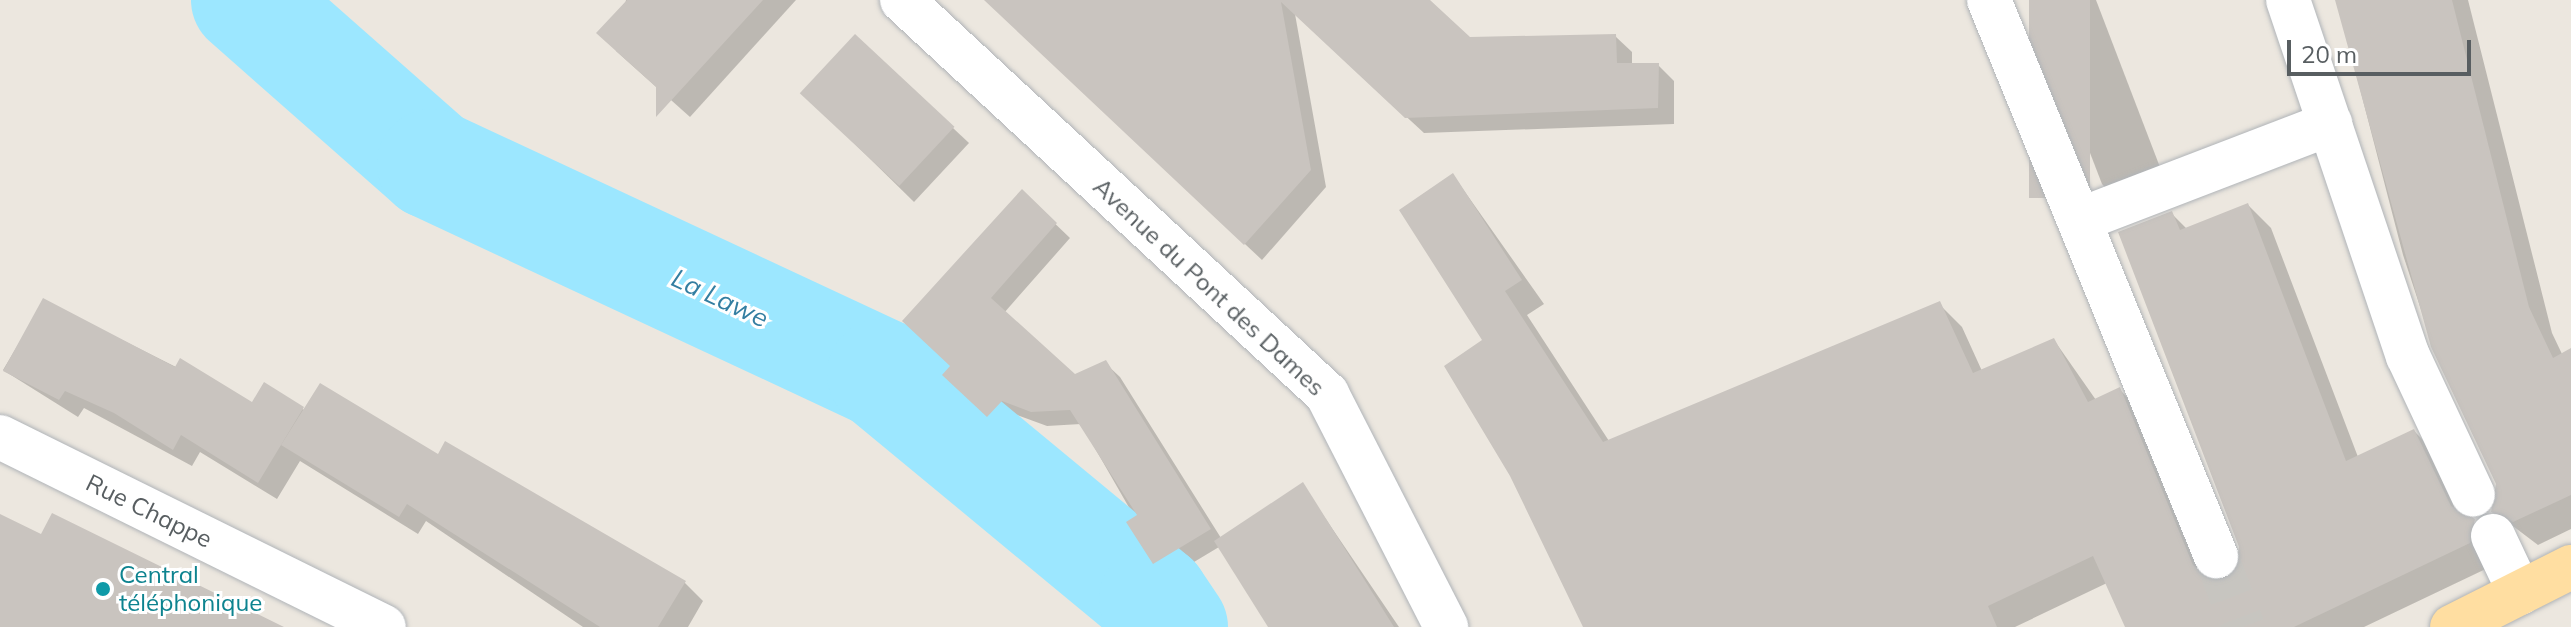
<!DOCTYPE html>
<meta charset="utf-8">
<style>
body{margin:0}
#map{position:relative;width:2571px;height:627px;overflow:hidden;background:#ece7df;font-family:Mulish,sans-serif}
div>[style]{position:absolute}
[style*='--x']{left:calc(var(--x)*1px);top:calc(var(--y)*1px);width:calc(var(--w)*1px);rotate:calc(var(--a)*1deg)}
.shadow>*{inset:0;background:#0003}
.river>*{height:110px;margin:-55px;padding:0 55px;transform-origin:55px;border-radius:55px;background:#9ce7ff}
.building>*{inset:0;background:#c9c4bf;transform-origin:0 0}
.minor-tunnel>*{height:44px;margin-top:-22px;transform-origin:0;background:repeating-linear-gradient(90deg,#c7c5c0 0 44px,transparent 0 66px)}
.roads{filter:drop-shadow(0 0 2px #b0b4b8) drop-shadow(0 0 2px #b0b4b8)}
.minor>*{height:44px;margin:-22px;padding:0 22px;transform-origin:22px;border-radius:22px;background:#fff}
.major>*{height:44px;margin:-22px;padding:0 22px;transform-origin:22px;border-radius:22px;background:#ffdea1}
.dots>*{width:22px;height:22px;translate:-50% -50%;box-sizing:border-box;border:4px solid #fff;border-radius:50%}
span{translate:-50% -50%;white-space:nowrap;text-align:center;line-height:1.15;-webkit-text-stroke:6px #fff;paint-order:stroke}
.street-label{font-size:24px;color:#585e61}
.culture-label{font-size:24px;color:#0d838f}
.left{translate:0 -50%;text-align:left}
.water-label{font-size:26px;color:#337ea1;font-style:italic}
.scale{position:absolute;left:2287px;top:40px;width:184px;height:36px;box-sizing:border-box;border:4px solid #585e61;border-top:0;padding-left:10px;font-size:24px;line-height:28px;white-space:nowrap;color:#585e61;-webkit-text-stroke:6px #fff;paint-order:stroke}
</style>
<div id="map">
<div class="shadow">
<div style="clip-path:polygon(626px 0,796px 0,690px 117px,616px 51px)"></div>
<div style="clip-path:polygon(985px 0,1384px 0,1470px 39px,1615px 36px,1632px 52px,1632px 65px,1658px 65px,1674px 81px,1674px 124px,1424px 133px,1295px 14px,1326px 187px,1262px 260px)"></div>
<div style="clip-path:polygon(2031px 0,2096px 0,2163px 175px,2112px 195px,2102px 184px)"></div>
<div style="clip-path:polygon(2337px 0,2468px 0,2552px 333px,2562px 354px,2571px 350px,2571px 529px,2538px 545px,2493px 511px,2498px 484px,2433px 346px,2403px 255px)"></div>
<div style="clip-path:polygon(803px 93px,953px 128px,969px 143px,914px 202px)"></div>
<div style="clip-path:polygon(1453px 175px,1544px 304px,1527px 315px,1609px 441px,1939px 304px,1962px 327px,1982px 371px,2054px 340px,2096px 400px,2119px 389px,2142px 412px,2211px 579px,2225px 581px,2238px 572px,2241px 546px,2172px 214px,2187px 229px,2248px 205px,2271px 228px,2358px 457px,2414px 431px,2437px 454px,2466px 517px,2497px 544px,2492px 566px,2364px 627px,2127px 627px,2107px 583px,2015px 627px,1585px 627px,1485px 341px)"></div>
<div style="clip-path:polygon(1022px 192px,1070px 238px,1004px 313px,1075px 377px,1105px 363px,1120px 377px,1221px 538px,1302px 484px,1399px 627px,1270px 627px,1219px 547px,1169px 577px,1081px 424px,1047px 426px,1017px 415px,1003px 430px,959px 390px,952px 367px)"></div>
<div style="clip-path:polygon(44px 301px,252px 405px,302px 409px,438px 457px,685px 583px,703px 601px,688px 627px,583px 627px,426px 521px,418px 534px,300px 461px,277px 499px,200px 452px,192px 466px,84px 408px,78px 417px,3px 370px)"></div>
</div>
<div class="river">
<div style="--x:246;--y:0;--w:248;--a:41.4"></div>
<div style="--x:432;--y:164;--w:497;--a:25"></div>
<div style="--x:882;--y:374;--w:353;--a:39.6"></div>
<div style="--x:1154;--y:599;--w:34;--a:56"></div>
</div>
<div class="building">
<div style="clip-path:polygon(627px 0,763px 0,656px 117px,656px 87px,596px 33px)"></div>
<div style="clip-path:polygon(984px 0,1430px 0,1470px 37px,1616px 34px,1617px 63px,1659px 63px,1658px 108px,1405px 118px,1281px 2px,1311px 170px,1244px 245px)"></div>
<div style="left:2029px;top:0;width:61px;height:198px"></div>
<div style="clip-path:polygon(2335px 0,2452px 0,2529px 307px,2553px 358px,2571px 348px,2571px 495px,2513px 522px,2491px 512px,2496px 484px,2431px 347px)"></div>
<div style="left:855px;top:34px;width:136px;height:81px;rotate:43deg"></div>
<div style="clip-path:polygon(1453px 173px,1522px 280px,1505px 291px,1603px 442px,1940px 301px,1973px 373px,2054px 338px,2088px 402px,2120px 387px,2193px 565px,2213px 581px,2236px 571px,2239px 547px,2118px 232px,2172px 211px,2180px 230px,2248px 203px,2346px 461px,2414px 429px,2451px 506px,2475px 519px,2470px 543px,2294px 627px,2125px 627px,2093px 556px,1988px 606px,1997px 627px,1583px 627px,1510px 476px,1444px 366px,1482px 340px,1399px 210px)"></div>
<div style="clip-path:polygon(1022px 189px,1057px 223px,991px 298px,1075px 374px,1106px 360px,1211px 529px,1153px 564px,1126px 522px,1137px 515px,1070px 410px,1031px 412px,1002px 401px,987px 417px,942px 375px,950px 366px,902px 321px)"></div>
<div style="clip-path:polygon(43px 298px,175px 367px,180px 358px,252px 402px,264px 382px,304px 407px,258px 483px,181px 435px,173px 450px,114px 413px,65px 391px,59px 400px,3px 371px)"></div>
<div style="clip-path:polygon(320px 383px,438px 454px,445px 441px,686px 581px,658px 627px,600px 627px,407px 504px,399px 517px,281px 445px)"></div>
<div style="clip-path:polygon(1303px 482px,1394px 627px,1268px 627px,1214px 541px)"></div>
<div style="clip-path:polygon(52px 513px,284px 627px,0 627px,0 514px,41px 534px)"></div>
</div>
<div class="minor-tunnel">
<div style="--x:2216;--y:556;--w:76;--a:69.2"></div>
</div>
<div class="roads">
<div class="minor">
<div style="--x:902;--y:0;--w:580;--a:42.83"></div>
<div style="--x:1327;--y:394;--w:262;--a:62.9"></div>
<div style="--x:1989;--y:0;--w:601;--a:67.79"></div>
<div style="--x:2288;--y:0;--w:376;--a:71.4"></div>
<div style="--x:2408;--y:356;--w:153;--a:64.9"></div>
<div style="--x:2082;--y:219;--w:266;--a:-21"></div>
<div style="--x:0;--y:437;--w:428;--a:26.3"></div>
<div style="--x:2493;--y:536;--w:63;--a:64.7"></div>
</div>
<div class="major">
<div style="--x:2452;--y:627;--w:133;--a:-26.8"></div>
</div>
</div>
<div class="dots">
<div style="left:103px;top:589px;background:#0f9aa8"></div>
</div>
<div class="street-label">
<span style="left:1209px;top:287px;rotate:43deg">Avenue du Pont des Dames</span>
<span style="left:149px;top:511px;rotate:26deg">Rue Chappe</span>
</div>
<div class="culture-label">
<span class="left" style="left:119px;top:589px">Central<br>téléphonique</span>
</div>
<div class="water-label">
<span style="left:720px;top:298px;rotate:25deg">La Lawe</span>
</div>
<div class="scale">20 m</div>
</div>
